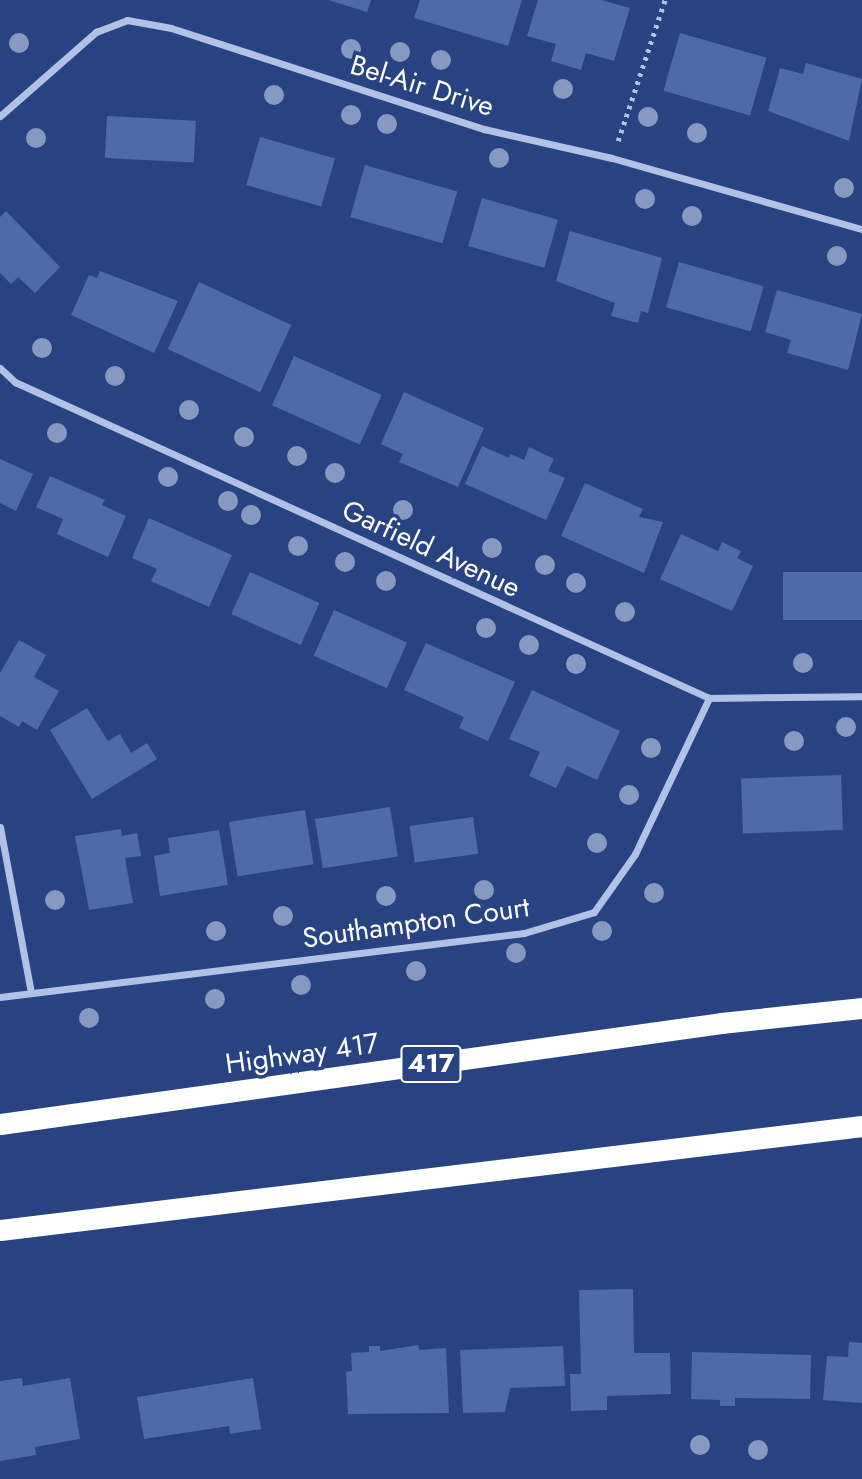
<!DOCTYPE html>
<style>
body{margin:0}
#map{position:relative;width:862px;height:1479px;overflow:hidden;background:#294382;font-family:Jost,sans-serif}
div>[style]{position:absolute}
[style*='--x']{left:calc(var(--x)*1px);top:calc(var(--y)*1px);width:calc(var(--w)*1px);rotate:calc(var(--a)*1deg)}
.building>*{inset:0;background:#4e6aa8;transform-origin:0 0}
.path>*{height:4.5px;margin-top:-2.25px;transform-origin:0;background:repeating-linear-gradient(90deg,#b2c2e6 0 3.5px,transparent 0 8.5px)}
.street>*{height:7px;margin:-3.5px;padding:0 3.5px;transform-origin:3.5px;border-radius:3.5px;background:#b2c2e6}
.highway>*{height:21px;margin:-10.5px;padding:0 10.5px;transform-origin:10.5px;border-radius:10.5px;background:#fff}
.trees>*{width:20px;height:20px;margin:-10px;border-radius:50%;background:#8899c1}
span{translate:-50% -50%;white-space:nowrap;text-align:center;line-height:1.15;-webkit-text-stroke:7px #294382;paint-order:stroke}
.shield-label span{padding:2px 5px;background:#294382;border:2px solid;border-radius:5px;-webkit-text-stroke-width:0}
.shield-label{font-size:26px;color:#fff;font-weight:700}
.street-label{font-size:28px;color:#fff}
</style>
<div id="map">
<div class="building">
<div style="clip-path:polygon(328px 0,371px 0,367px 12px)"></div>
<div style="clip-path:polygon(420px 0,522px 0,508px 46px,414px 18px)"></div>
<div style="clip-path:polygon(538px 0,601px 0,630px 8px,614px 61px,586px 53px,581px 70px,551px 61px,556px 44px,527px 36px)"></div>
<div style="left:680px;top:33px;width:90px;height:60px;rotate:16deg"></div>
<div style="clip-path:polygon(806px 63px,862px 79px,849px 141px,768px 111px,780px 68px,803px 74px)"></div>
<div style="left:107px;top:116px;width:89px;height:42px;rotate:3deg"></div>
<div style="left:260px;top:137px;width:78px;height:50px;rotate:16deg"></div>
<div style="left:365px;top:165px;width:96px;height:54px;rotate:16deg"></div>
<div style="left:482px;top:198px;width:79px;height:50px;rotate:16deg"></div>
<div style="clip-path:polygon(6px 211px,60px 267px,35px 293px,18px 277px,11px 284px,0 273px,0 217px)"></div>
<div style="clip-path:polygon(570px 231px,662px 258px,648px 313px,641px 311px,638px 323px,611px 316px,615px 303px,556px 281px)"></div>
<div style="left:679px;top:262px;width:88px;height:47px;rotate:16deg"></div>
<div style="clip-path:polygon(100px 271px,178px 301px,154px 353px,71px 315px,89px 275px,97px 278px)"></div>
<div style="left:199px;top:282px;width:102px;height:74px;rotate:25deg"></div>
<div style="clip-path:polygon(777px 290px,862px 314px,848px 370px,787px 353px,791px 340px,765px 332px)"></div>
<div style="left:294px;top:356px;width:96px;height:54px;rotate:24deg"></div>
<div style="clip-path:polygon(404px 392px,484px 428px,458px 487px,399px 462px,403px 454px,381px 444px)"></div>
<div style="clip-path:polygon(482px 446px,509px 458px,510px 454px,524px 460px,529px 447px,554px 459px,548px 471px,565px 478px,546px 520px,465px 484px)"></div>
<div style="clip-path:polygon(0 459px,33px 474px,16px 511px,0 503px)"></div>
<div style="clip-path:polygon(50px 476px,105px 500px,102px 505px,126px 516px,108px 557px,57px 534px,63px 519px,36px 507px)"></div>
<div style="clip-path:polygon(585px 483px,643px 509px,639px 517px,663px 522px,644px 573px,561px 536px)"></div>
<div style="clip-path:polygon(149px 518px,232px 555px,209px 607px,151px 581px,157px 569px,132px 558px)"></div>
<div style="clip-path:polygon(681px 534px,718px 551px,722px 542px,741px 551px,737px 558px,753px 566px,732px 611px,660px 579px)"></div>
<div style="left:250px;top:572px;width:76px;height:46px;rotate:24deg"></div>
<div style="left:862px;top:572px;width:48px;height:79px;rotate:90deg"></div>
<div style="left:334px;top:610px;width:80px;height:50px;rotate:24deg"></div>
<div style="clip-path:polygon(19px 640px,46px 655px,34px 677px,59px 691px,37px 730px,22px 721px,19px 727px,0 716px,0 673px)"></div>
<div style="clip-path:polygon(426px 643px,515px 682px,488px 741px,459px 728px,464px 717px,404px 690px)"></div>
<div style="clip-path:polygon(532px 690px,620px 731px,597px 780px,567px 766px,556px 788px,529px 776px,540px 752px,509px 739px)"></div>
<div style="clip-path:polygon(87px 708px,108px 741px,120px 734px,131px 753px,147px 743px,157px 759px,92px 799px,50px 730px)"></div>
<div style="left:841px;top:775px;width:55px;height:100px;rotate:88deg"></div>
<div style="left:390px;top:807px;width:50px;height:76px;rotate:81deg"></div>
<div style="left:305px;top:810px;width:55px;height:77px;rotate:81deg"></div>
<div style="left:473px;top:817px;width:37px;height:64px;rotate:82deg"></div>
<div style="clip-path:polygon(121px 829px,122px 836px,137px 833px,141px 856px,125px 858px,133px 903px,89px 910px,75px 836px)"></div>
<div style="clip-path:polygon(219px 830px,228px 885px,160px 896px,154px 856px,170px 853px,168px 838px)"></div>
<div style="clip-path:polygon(633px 1289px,634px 1353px,670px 1353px,671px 1394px,607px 1396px,607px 1410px,571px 1411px,570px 1374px,581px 1374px,579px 1290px)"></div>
<div style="clip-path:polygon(849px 1342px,862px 1343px,862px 1403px,823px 1400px,827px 1356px,848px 1357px)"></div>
<div style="clip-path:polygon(418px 1345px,419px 1350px,446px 1348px,449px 1413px,348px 1414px,346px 1372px,352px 1371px,351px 1353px,369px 1352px,369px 1346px,380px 1346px,380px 1351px)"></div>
<div style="clip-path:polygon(563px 1346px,565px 1386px,510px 1388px,505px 1412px,463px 1413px,460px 1350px)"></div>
<div style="clip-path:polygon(692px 1352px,811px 1355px,810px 1399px,735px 1398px,735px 1406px,720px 1406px,720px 1400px,691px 1399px)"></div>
<div style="clip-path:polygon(22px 1378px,23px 1386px,70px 1378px,80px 1439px,35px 1447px,36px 1455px,0 1461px,0 1381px)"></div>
<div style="clip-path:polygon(253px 1378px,261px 1429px,230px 1434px,229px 1426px,144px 1439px,137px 1397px)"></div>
</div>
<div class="path">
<div style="--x:618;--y:141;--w:149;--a:-71.6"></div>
</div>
<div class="street">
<div style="--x:0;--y:116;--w:128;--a:-41.2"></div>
<div style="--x:96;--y:32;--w:33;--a:-21"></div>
<div style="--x:127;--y:20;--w:45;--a:10.3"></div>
<div style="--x:171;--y:28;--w:329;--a:17.9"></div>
<div style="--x:484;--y:129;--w:131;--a:12.8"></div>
<div style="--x:612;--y:158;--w:260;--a:15.9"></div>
<div style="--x:0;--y:368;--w:21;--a:43"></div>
<div style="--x:15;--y:382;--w:763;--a:24.48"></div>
<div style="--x:709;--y:698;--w:153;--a:-0.7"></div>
<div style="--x:0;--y:827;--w:168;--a:79.4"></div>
<div style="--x:0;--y:997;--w:528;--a:-6.96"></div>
<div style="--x:524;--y:933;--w:73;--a:-16.7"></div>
<div style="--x:594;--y:912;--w:71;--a:-54.7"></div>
<div style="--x:635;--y:854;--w:173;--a:-64.6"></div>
</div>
<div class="highway">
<div style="--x:0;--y:1124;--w:728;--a:-7.97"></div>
<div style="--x:721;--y:1023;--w:142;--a:-6.1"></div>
<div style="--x:0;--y:1230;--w:868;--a:-6.88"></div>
</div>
<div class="trees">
<div style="left:19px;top:43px"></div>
<div style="left:351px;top:49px"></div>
<div style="left:400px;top:52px"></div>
<div style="left:441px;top:60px"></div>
<div style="left:563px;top:89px"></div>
<div style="left:274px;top:95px"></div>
<div style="left:351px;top:115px"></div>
<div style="left:648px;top:117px"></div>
<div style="left:387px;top:124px"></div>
<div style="left:697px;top:133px"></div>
<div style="left:36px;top:138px"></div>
<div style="left:499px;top:158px"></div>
<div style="left:844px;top:188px"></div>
<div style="left:645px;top:199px"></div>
<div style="left:692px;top:216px"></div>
<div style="left:837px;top:256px"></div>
<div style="left:42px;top:348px"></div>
<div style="left:115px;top:376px"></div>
<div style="left:189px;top:410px"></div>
<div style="left:57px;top:433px"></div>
<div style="left:244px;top:437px"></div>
<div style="left:297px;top:456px"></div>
<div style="left:335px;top:473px"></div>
<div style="left:168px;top:477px"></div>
<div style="left:228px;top:501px"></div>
<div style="left:403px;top:510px"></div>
<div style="left:251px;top:515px"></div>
<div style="left:298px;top:546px"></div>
<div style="left:492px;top:548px"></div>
<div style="left:345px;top:562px"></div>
<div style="left:545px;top:565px"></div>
<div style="left:386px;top:581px"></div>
<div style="left:576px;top:583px"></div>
<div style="left:625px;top:612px"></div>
<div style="left:486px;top:628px"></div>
<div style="left:529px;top:645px"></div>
<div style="left:803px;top:663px"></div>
<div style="left:576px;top:664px"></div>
<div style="left:846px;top:727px"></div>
<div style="left:794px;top:741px"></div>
<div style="left:651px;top:748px"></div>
<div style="left:629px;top:795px"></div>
<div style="left:597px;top:843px"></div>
<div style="left:484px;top:890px"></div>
<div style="left:654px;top:893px"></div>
<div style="left:386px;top:896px"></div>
<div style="left:55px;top:900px"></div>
<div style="left:283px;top:916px"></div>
<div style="left:216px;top:931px"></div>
<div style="left:602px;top:931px"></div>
<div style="left:516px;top:953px"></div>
<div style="left:416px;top:971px"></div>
<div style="left:301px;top:985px"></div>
<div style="left:215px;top:999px"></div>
<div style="left:89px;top:1018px"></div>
<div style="left:700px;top:1445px"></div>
<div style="left:758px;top:1450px"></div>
</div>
<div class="shield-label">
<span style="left:431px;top:1064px">417</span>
</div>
<div class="street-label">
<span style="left:422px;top:86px;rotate:17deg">Bel-Air Drive</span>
<span style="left:431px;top:549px;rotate:25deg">Garfield Avenue</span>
<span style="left:416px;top:923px;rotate:-8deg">Southampton Court</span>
<span style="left:302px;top:1054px;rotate:-8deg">Highway 417</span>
</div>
</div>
